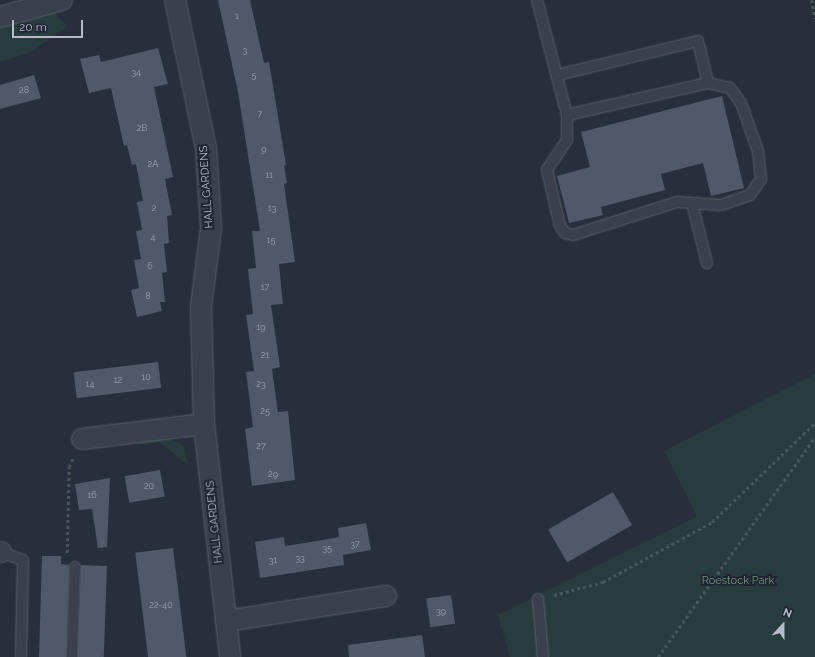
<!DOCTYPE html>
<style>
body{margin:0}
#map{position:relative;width:815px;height:657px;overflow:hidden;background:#262f3b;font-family:Raleway,sans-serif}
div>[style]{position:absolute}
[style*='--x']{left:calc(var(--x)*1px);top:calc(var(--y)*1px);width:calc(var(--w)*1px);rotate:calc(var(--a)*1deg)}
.green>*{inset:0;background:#293c3d}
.building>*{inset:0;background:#505967;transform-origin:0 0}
.path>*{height:2.5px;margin-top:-1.25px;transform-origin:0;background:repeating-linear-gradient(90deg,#46575a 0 3px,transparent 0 6px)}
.roads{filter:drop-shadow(0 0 1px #585f6a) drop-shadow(0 0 1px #585f6a)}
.service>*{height:10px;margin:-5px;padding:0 5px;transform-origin:5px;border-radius:5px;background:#3a414c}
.minor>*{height:20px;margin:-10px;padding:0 10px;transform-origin:10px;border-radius:10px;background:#3a414c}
span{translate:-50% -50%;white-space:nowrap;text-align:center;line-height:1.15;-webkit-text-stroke:4px #1f2631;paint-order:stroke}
.number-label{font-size:9px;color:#9ca3af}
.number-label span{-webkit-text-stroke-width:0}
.street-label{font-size:11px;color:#b6bcc7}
.park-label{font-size:11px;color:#6f9678}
.north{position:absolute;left:763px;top:605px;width:40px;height:40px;-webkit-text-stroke:3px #1f2631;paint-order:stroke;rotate:21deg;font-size:11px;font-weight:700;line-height:16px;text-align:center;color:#b6bcc7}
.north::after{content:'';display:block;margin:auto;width:14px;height:18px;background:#b6bcc7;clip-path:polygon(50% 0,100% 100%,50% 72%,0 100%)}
.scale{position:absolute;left:12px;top:20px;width:71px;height:18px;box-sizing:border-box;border:2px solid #b6bcc7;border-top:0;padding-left:5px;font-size:12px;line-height:14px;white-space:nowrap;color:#b6bcc7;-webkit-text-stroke:3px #1f2631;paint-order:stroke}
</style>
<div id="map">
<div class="green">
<div style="clip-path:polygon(54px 12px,67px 26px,31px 52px,0 62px,0 28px)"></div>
<div style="clip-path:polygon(815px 374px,815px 657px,510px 657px,498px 615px,697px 516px,664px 451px)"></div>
<div style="clip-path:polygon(164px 438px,180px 443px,185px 449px,188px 465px,160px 442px,139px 445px,141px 440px)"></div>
</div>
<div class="building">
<div style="clip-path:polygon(218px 0,250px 0,264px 63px,269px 62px,286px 165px,284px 166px,287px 183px,284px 184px,295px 262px,279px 264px,283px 304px,271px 305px,280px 367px,272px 369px,278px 412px,288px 411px,295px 480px,252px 486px,245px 429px,253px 427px,246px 372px,254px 371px,246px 315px,253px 314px,248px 269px,256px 268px,252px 231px,260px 231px,238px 92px)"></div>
<div style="clip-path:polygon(158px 48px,168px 84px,154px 87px,173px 177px,165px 179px,172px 215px,167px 216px,169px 243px,164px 244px,167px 272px,162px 273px,165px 302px,160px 302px,162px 311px,137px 317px,131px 290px,139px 288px,134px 260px,141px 259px,136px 231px,142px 230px,137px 202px,143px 201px,136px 164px,132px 165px,127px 145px,124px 146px,111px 88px,89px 93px,80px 59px,99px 55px,101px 62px)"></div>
<div style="clip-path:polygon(34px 75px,41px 98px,0 109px,0 85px)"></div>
<div style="clip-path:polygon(722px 96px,744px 188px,711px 196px,703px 163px,661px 174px,665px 190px,601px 207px,603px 215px,569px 223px,557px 176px,590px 167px,581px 132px)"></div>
<div style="left:158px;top:362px;width:26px;height:85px;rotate:83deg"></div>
<div style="left:160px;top:470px;width:27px;height:36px;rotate:80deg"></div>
<div style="clip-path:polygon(110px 478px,107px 547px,98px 548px,92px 509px,79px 510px,75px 484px)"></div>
<div style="left:613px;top:492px;width:38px;height:75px;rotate:60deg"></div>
<div style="clip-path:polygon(366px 523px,371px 550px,343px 555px,344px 565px,260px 578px,255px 542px,284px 537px,285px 546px,311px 542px,339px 537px,338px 528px)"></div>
<div style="left:173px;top:548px;width:110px;height:38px;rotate:83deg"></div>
<div style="clip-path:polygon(42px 556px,61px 556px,61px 564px,69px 565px,66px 657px,39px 657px)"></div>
<div style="left:81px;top:565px;width:26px;height:92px;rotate:2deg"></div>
<div style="left:451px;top:595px;width:29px;height:25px;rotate:82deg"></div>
<div style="clip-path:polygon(422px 635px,425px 657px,349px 657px,348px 645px)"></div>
</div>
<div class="path">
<div style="--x:812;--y:0;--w:19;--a:81"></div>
<div style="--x:67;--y:553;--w:86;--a:-88.7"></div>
<div style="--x:69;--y:467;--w:11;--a:-68"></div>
<div style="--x:554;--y:595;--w:51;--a:-14.9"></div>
<div style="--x:603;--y:582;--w:124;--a:-28.8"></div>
<div style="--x:712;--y:522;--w:143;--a:-43.9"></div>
<div style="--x:658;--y:657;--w:270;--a:-54.5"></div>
</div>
<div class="roads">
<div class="service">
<div style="--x:537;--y:0;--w:119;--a:75.4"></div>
<div style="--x:567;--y:115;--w:145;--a:-12.8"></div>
<div style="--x:708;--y:83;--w:43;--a:-103.4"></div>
<div style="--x:698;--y:41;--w:145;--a:166.4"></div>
<div style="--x:567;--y:115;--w:25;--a:90"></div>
<div style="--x:567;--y:140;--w:36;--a:124"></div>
<div style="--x:547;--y:170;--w:57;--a:76.9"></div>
<div style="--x:560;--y:226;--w:9;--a:54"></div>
<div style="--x:565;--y:233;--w:8;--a:14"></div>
<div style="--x:573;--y:235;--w:109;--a:-17.6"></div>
<div style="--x:677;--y:202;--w:44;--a:3.9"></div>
<div style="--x:721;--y:205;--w:31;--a:-19"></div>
<div style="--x:750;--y:195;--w:19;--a:-55"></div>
<div style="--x:761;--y:179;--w:28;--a:-96"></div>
<div style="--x:758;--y:151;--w:51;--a:-109.5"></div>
<div style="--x:741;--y:103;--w:19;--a:-126"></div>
<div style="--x:730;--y:88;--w:23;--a:-167"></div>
<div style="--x:692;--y:203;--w:62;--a:76"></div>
<div style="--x:1;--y:552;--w:23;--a:20"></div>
<div style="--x:23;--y:560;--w:97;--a:91.2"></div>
<div style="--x:538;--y:599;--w:58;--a:85.1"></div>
<div style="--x:72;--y:657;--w:90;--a:-88.1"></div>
</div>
<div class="minor">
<div style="--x:175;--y:0;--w:151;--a:78.2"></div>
<div style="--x:206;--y:148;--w:80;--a:86.4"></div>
<div style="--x:211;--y:228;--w:80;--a:97.2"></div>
<div style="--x:201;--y:307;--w:117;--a:88.5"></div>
<div style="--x:204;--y:424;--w:234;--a:83.6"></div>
<div style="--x:0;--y:17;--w:64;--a:-15.3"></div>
<div style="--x:82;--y:439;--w:123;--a:-7"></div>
<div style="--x:0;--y:552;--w:1;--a:0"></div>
<div style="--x:226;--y:621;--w:162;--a:-8.9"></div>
</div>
</div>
<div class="number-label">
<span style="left:237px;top:16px">1</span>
<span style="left:245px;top:50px">3</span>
<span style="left:136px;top:72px">34</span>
<span style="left:254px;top:75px">5</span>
<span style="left:24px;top:90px">28</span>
<span style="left:260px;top:114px">7</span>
<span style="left:142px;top:128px">2B</span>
<span style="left:264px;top:149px">9</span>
<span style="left:153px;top:164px">2A</span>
<span style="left:269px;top:175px">11</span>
<span style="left:154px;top:208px">2</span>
<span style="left:272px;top:208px">13</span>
<span style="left:153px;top:237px">4</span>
<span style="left:271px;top:240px">15</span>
<span style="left:150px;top:266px">6</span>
<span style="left:265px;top:287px">17</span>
<span style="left:148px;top:296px">8</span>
<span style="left:261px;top:327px">19</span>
<span style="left:265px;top:355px">21</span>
<span style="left:146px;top:377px">10</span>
<span style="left:118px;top:380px">12</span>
<span style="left:90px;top:384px">14</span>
<span style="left:261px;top:384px">23</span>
<span style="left:265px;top:411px">25</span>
<span style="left:261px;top:446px">27</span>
<span style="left:273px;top:474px">29</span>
<span style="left:149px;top:486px">20</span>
<span style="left:92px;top:495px">16</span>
<span style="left:355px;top:544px">37</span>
<span style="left:327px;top:548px">35</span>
<span style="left:300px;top:558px">33</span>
<span style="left:273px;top:560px">31</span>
<span style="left:161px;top:605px">22-40</span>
<span style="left:441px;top:611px">39</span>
</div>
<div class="street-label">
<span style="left:207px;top:187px;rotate:-94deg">HALL GARDENS</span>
<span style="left:215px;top:522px;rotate:-96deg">HALL GARDENS</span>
</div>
<div class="park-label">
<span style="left:738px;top:581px">Roestock Park</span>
</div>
<div class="north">N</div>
<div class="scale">20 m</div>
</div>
